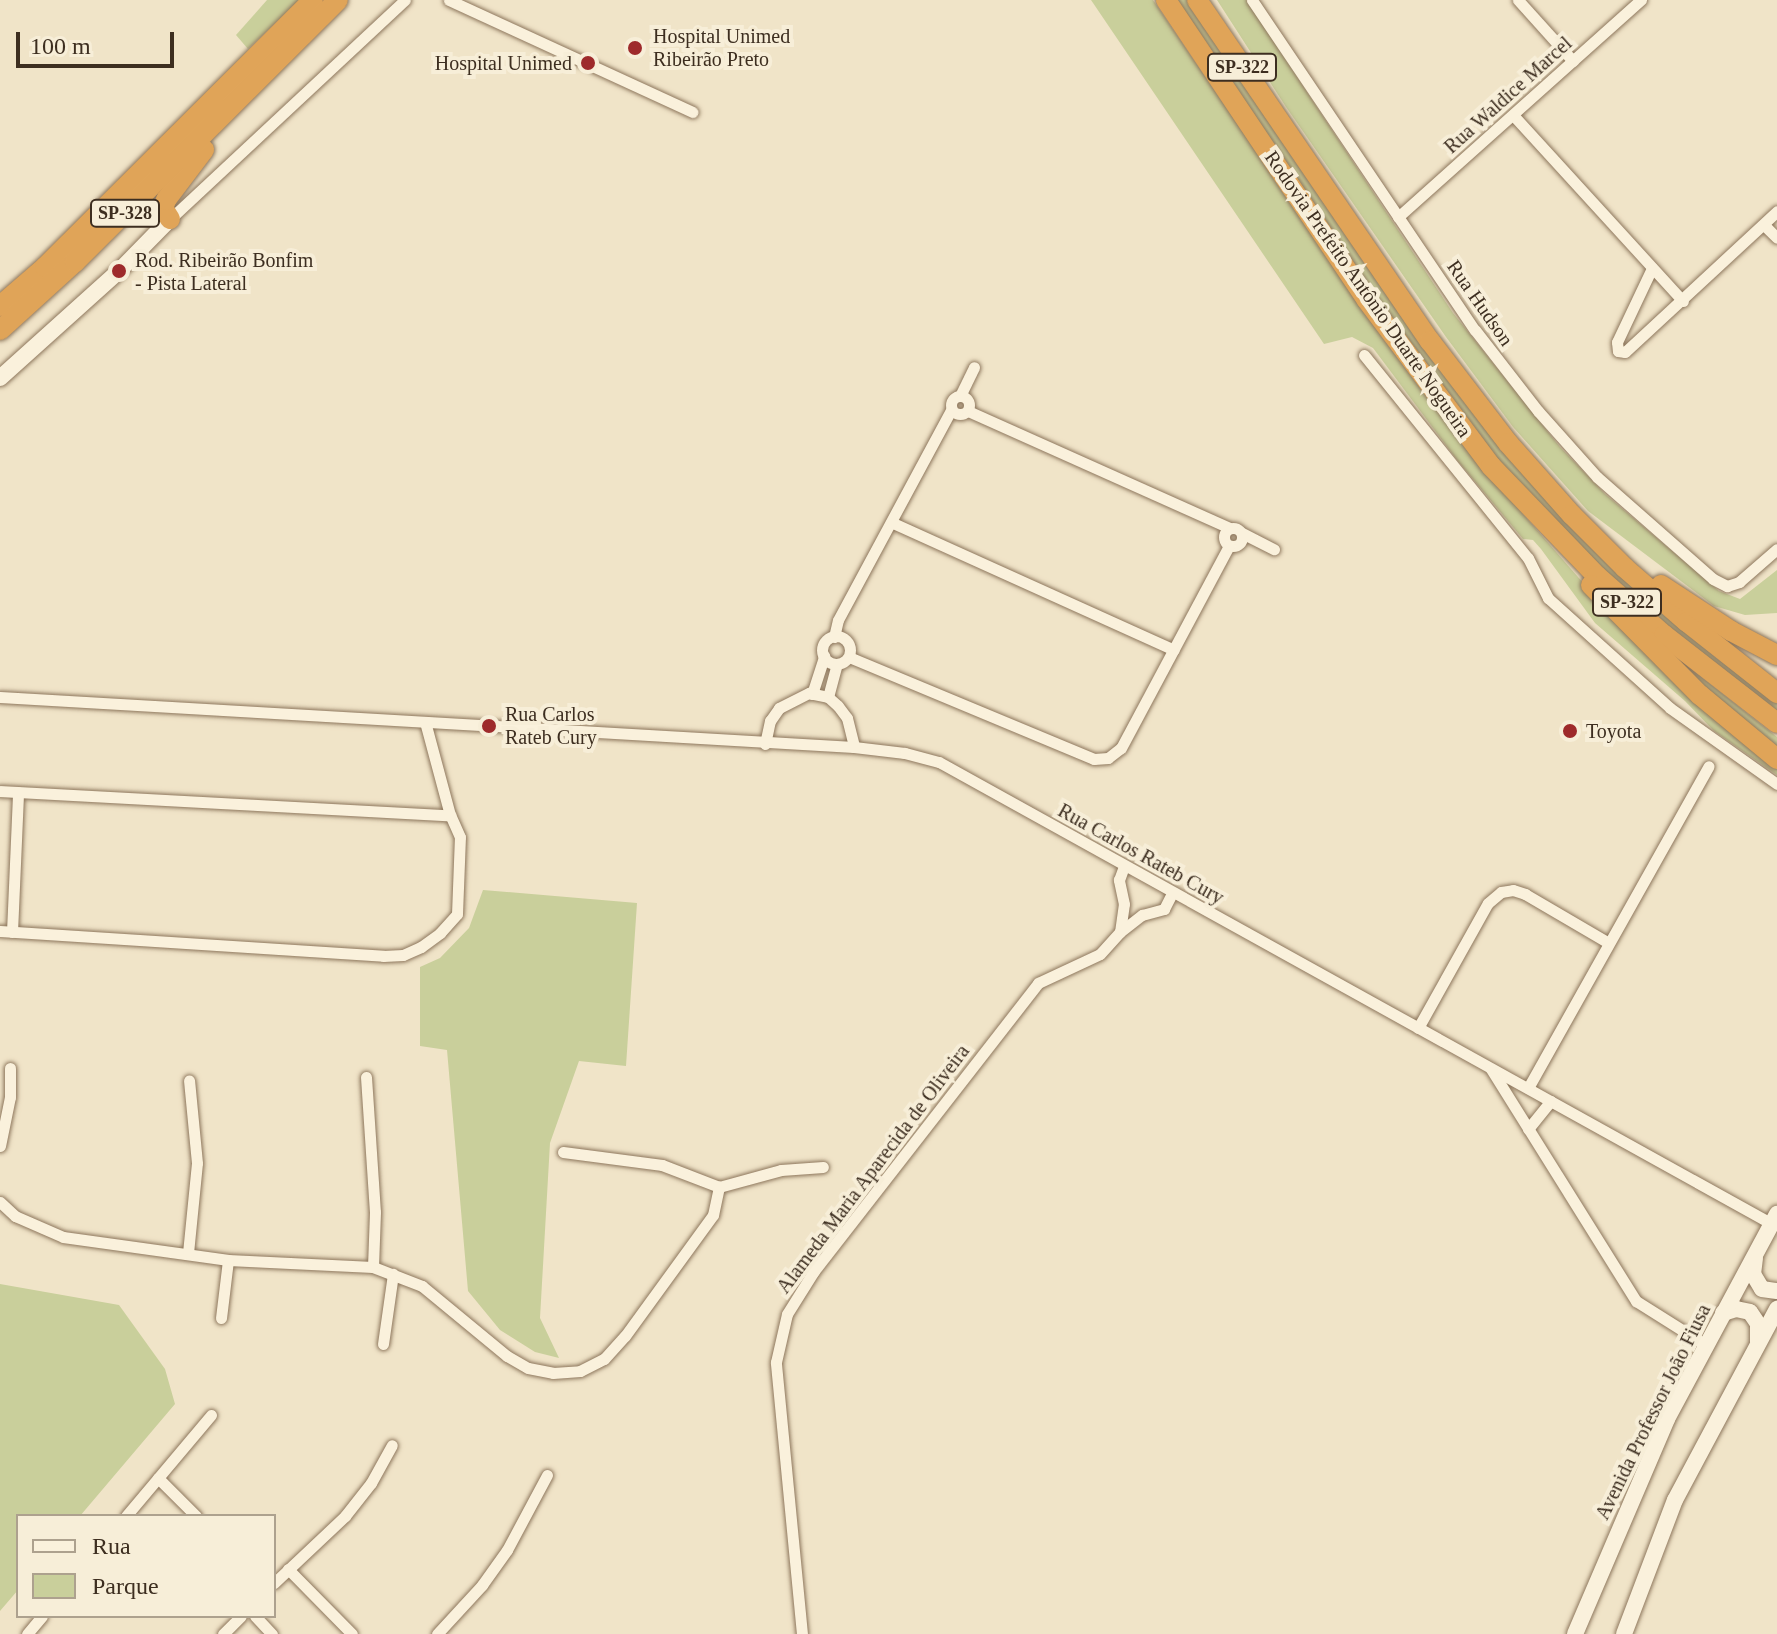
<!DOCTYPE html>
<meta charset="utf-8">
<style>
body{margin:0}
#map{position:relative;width:1777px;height:1634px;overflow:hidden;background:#f0e4c8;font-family:Georgia,serif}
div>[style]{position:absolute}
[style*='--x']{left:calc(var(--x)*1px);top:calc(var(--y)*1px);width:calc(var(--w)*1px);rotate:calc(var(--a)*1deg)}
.green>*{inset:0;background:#c9cf9b}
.roads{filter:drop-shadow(0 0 2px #8d765c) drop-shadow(0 0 2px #8d765c)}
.street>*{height:11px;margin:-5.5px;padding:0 5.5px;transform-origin:5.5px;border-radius:5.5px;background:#faf1dc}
.street>.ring{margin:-5.5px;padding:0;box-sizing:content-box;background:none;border:11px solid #faf1dc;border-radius:50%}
.secondary>*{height:16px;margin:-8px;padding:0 8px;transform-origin:8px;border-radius:8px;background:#faf1dc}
.highway>*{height:20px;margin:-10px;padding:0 10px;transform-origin:10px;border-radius:10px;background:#e0a458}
.dots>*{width:22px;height:22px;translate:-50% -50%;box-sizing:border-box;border:4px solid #f7eed8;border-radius:50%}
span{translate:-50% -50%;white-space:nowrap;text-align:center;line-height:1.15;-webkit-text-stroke:8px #f7eed8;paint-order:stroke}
.shield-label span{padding:2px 6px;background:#f7eed8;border:2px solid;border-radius:6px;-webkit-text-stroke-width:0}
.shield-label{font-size:18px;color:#3d2e20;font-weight:700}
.poi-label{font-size:20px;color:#3d2e20}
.left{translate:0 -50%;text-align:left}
.right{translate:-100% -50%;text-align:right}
.street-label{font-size:20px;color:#3d2e20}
.legend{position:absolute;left:16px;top:1514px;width:260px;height:104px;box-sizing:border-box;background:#f7eed8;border:2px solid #ada18e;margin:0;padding:10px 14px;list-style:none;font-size:24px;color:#3d2e20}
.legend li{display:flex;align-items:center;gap:16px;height:40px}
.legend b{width:40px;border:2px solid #ada18e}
.scale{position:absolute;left:16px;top:32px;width:158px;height:36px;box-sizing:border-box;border:4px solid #3d2e20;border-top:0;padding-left:10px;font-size:24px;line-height:28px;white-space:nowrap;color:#3d2e20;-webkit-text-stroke:6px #f7eed8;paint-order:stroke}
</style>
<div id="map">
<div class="green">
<div style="clip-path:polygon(267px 0,299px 0,248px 49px,236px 35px)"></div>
<div style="clip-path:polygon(1091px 0,1153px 0,1384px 340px,1466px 449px,1592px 593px,1777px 765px,1777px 775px,1714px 731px,1685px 701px,1595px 623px,1541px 549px,1533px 540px,1523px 539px,1457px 460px,1373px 348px,1352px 337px,1324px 344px)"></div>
<div style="clip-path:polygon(1174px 0,1188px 0,1407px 321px,1639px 592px,1716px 658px,1777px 703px,1777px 716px,1711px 667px,1560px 531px,1432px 383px)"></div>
<div style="clip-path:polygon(1217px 0,1246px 0,1453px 313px,1560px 447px,1605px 494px,1719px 591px,1740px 599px,1777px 570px,1777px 613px,1745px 615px,1714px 606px,1588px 511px,1513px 427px,1446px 337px,1286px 107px)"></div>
<div style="clip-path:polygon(1639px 628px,1777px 737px,1777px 749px,1730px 714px)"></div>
<div style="clip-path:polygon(483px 890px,637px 903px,626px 1066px,579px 1061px,550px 1143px,540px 1318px,559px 1358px,535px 1352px,500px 1330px,468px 1291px,447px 1050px,420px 1046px,420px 967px,440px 958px,469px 928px)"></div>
<div style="clip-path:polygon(0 1284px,119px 1305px,165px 1369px,175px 1404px,80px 1516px,18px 1516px,18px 1590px,0 1611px)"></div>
</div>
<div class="roads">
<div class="street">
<div style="--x:449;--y:0;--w:268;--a:24.7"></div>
<div style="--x:1252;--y:0;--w:398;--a:56"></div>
<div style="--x:1475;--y:330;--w:103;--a:52.1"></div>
<div style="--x:1538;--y:411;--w:89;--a:48.2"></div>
<div style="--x:1597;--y:477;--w:154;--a:41.3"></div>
<div style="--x:1713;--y:579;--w:16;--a:27"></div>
<div style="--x:1727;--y:586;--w:13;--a:-18"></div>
<div style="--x:1739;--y:582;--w:50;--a:-41"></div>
<div style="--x:1518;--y:0;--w:82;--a:48"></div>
<div style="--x:1513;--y:115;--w:252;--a:47.6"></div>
<div style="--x:1398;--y:217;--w:326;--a:-41.8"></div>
<div style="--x:170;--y:219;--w:321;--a:-43"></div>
<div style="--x:1764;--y:225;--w:18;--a:45"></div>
<div style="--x:1652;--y:268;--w:82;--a:115.3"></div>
<div style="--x:1617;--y:342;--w:9;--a:84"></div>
<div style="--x:1618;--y:351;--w:7;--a:8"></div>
<div style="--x:1625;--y:352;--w:207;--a:-42.8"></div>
<div style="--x:1364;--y:355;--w:261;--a:51.1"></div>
<div style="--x:1528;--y:558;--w:45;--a:63.4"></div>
<div style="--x:1548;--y:598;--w:164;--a:42"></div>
<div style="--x:1670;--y:708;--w:131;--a:35.4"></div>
<div class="ring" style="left:951px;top:396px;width:7px;height:7px"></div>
<div style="--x:960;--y:396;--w:32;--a:-64"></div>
<div style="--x:968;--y:411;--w:286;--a:24.1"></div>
<div style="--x:893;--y:523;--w:308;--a:24.3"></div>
<div class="ring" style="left:1224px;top:528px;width:7px;height:7px"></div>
<div style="--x:1242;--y:533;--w:36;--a:27"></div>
<div class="ring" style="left:822px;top:636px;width:17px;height:17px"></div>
<div style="--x:834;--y:637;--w:17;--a:-77"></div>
<div style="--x:838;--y:620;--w:238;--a:-61.7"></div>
<div style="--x:849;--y:657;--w:265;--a:22.6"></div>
<div style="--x:1094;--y:759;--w:14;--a:-4"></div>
<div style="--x:1108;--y:758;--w:16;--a:-38"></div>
<div style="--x:1121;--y:748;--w:229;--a:-61.9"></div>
<div style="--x:812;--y:694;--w:40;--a:-72"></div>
<div style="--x:0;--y:697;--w:855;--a:3.35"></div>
<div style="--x:854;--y:747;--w:51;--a:6.7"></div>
<div style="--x:905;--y:753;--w:35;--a:15"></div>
<div style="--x:939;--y:762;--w:953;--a:29.01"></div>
<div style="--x:828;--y:697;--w:34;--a:-75"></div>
<div style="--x:765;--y:744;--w:24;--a:-78"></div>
<div style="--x:770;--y:721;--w:16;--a:-55"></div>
<div style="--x:779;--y:708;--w:34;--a:-27"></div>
<div style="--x:809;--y:693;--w:19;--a:12"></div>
<div style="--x:828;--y:697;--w:13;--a:42"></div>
<div style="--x:838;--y:706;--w:15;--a:53"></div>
<div style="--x:847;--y:718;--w:30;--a:76"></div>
<div style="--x:0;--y:791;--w:451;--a:3.1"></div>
<div style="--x:0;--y:931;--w:384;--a:3.7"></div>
<div style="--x:383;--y:956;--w:20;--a:-3"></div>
<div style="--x:403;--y:955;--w:20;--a:-24"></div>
<div style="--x:421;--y:947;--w:24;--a:-36"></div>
<div style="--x:440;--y:933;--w:25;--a:-48"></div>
<div style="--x:457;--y:914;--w:77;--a:-87.8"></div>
<div style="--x:460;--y:837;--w:24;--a:-114"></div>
<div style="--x:450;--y:815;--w:96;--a:-105"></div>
<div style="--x:12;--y:932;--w:140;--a:-87.5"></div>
<div style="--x:1120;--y:932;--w:28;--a:-82"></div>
<div style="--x:1124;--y:904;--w:25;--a:-102"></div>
<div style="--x:1119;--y:880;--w:15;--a:-70"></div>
<div style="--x:1418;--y:1028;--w:143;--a:-60.8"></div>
<div style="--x:1488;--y:903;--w:17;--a:-40"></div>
<div style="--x:1501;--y:892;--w:12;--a:-9"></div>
<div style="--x:1513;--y:890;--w:13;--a:18"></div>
<div style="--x:1525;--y:894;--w:97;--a:30.3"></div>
<div style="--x:1491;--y:1069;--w:274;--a:58"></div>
<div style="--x:1636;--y:1301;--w:83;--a:32.2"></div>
<div style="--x:366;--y:1077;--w:135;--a:86.2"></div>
<div style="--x:375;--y:1212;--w:55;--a:92.1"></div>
<div style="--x:1528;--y:1088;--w:369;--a:-60.7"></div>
<div style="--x:1528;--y:1129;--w:36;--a:-51"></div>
<div style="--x:0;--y:1146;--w:50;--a:-78.5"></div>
<div style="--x:10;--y:1097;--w:29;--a:-90"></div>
<div style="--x:563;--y:1152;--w:100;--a:7.5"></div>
<div style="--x:662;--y:1165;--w:61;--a:21.1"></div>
<div style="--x:719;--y:1187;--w:64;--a:-15.3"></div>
<div style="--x:781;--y:1170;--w:42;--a:-4.1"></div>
<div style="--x:0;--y:1202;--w:21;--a:43"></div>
<div style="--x:15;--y:1216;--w:52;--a:23.6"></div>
<div style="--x:63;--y:1237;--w:167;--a:7.9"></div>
<div style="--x:228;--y:1260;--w:145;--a:2.8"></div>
<div style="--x:373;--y:1267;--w:53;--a:21.2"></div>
<div style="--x:422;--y:1286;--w:110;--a:39.5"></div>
<div style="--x:507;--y:1356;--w:24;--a:30"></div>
<div style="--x:528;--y:1368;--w:25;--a:11"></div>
<div style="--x:553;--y:1373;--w:27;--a:-4"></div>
<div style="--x:580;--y:1371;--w:27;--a:-27"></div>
<div style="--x:604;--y:1359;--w:31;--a:-48"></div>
<div style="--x:625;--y:1336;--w:150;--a:-54"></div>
<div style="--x:713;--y:1215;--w:29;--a:-78"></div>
<div style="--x:188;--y:1253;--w:90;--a:-84.3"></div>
<div style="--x:197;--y:1163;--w:83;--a:-95.5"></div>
<div style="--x:221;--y:1318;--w:58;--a:-83.1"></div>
<div style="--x:383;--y:1344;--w:71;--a:-81.9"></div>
<div style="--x:158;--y:1478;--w:54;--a:45"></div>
<div style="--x:126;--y:1516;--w:132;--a:-49.9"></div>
<div style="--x:288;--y:1569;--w:91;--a:45.4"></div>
<div style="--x:274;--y:1583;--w:98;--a:-43.3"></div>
<div style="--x:345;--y:1516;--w:42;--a:-51.8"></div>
<div style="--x:371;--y:1483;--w:43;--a:-61.1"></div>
<div style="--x:255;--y:1616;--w:25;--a:47"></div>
<div style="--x:27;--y:1634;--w:23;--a:-50"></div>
<div style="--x:223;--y:1634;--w:25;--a:-45"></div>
<div style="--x:437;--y:1634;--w:67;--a:-47.4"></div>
<div style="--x:482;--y:1585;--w:43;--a:-54.5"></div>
<div style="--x:507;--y:1550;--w:85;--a:-61.9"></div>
<div style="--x:802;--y:1634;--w:273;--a:-95.5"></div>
<div style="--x:776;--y:1362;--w:49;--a:-77.1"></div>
<div style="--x:787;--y:1314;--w:51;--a:-57.9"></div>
<div style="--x:814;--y:1271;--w:365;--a:-52.1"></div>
<div style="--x:1038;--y:983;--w:68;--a:-25.1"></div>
<div style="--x:1100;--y:954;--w:30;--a:-48"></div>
<div style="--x:1120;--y:932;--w:28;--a:-38"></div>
<div style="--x:1142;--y:915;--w:23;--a:-15"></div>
<div style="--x:1164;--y:909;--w:18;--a:-63"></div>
</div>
<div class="secondary">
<div style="--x:0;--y:378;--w:160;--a:-42"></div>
<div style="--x:119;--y:271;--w:73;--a:-45.6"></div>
<div style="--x:1755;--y:1258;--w:16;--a:97"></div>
<div style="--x:1753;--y:1274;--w:17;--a:59"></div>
<div style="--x:1762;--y:1289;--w:15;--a:8"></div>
<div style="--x:1723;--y:1313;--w:14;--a:-17"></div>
<div style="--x:1736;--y:1309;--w:14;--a:12"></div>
<div style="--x:1750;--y:1312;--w:14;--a:56"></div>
<div style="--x:1758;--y:1324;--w:18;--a:90"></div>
<div style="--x:1575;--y:1634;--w:234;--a:-66.8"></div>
<div style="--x:1667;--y:1419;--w:233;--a:-61.8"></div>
<div style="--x:1624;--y:1634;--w:143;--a:-69.2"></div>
<div style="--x:1675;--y:1500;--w:217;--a:-61.9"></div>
</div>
<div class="highway">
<div style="--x:1166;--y:0;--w:360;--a:56.2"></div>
<div style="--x:1366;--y:299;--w:209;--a:53.2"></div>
<div style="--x:1491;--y:466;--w:153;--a:46.1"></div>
<div style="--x:1597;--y:576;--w:89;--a:41.4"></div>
<div style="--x:1664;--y:635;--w:143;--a:37.9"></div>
<div style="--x:1197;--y:0;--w:413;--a:55.7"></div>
<div style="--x:1430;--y:341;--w:128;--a:52.6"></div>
<div style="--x:1508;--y:443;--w:96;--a:48.4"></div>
<div style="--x:1572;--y:515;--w:75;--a:45"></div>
<div style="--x:1625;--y:568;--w:82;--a:41.1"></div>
<div style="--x:1687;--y:622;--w:115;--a:38.3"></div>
<div style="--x:170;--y:219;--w:13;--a:-122"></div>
<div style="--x:163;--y:208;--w:9;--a:-69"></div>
<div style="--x:166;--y:200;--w:63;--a:-52.8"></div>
<div style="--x:0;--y:306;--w:60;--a:-40.9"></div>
<div style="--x:45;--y:267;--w:378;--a:-44.9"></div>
<div style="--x:0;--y:330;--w:101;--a:-42.2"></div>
<div style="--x:75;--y:262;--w:371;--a:-44.9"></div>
<div style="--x:1591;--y:585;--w:155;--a:45.3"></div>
<div style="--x:1700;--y:695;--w:100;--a:39.7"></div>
<div style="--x:1661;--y:585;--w:84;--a:33.3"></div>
<div style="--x:1731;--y:631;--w:52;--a:27.6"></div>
</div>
</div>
<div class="dots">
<div style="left:635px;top:48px;background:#9e2a2b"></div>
<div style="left:588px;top:63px;background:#9e2a2b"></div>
<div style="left:119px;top:271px;background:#9e2a2b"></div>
<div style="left:489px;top:726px;background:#9e2a2b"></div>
<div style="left:1570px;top:731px;background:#9e2a2b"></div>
</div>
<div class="shield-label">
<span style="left:1242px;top:67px">SP-322</span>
<span style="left:125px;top:213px">SP-328</span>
<span style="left:1627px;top:602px">SP-322</span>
</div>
<div class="poi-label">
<span class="left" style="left:653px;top:48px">Hospital Unimed<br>Ribeirão Preto</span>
<span class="right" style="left:572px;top:63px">Hospital Unimed</span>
<span class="left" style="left:135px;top:272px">Rod. Ribeirão Bonfim<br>- Pista Lateral</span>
<span class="left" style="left:505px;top:726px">Rua Carlos<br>Rateb Cury</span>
<span class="left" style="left:1586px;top:731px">Toyota</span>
</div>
<div class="street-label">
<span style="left:1508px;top:95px;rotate:-42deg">Rua Waldice Marcel</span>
<span style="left:1368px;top:294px;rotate:55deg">Rodovia Prefeito Antônio Duarte Nogueira</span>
<span style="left:1480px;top:303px;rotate:55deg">Rua Hudson</span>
<span style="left:1141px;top:854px;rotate:29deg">Rua Carlos Rateb Cury</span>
<span style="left:873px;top:1169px;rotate:-53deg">Alameda Maria Aparecida de Oliveira</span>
<span style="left:1653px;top:1412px;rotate:-64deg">Avenida Professor João Fiusa</span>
</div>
<ul class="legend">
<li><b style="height:10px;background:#faf1dc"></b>Rua</li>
<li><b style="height:22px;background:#c9cf9b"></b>Parque</li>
</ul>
<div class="scale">100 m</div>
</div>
